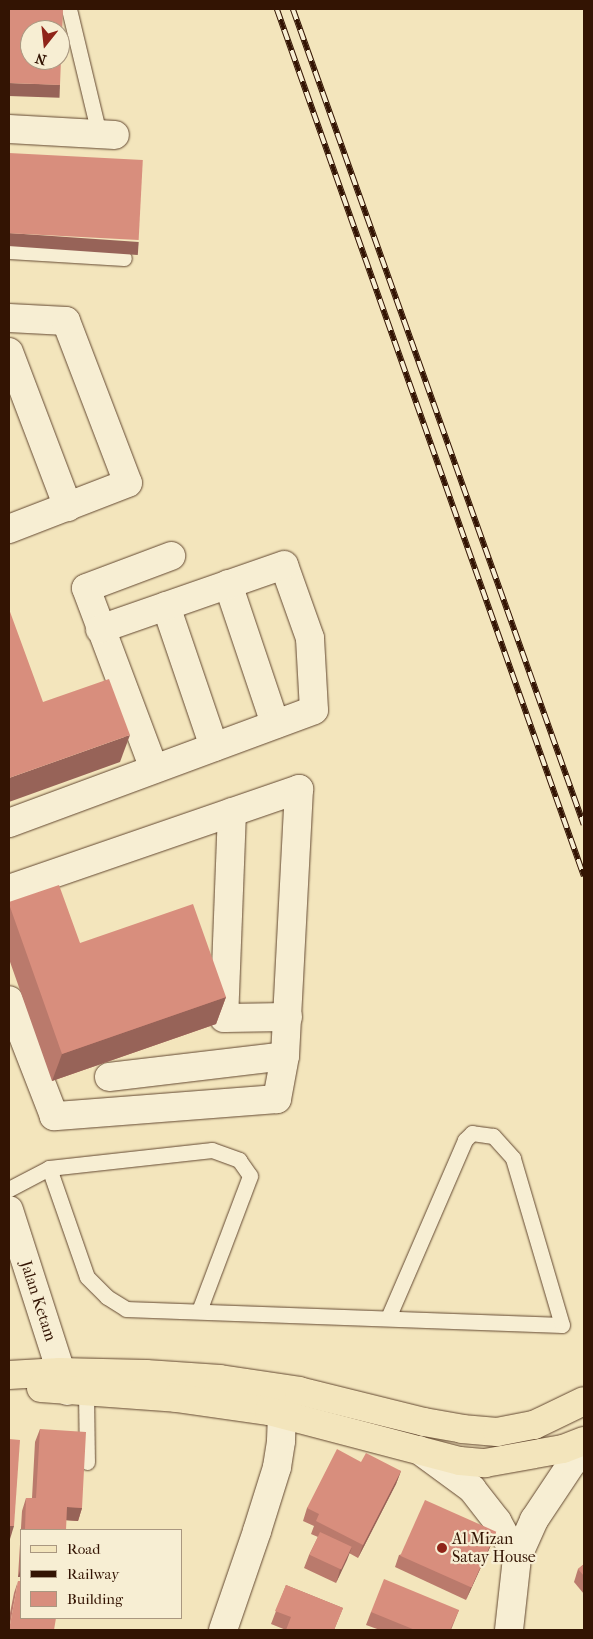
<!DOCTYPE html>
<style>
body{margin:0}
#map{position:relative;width:593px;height:1639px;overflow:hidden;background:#f3e5bc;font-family:"IM FELL French Canon",serif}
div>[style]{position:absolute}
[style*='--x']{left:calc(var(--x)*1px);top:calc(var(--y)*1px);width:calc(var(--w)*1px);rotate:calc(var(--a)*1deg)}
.roads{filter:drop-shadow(0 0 1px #634831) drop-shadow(0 0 1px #634831)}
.lane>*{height:15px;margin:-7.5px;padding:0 7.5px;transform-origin:7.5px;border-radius:7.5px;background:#f7eed3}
.street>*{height:28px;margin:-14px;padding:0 14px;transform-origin:14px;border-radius:14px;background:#f7eed3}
.secondary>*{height:28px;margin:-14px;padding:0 14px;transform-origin:14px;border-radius:14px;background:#f7eed3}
.primary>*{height:28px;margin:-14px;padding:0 14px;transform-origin:14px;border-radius:14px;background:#f3e5bc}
.rail>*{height:5.5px;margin-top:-2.75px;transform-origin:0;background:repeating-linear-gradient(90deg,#f7eed3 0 11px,#331403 0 22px);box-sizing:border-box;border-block:1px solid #331403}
.wall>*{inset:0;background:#ba7a6c}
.shaded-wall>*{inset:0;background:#976358;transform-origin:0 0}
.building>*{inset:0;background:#d88e7d;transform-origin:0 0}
.dots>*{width:14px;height:14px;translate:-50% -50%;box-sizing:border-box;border:2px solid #f7eed3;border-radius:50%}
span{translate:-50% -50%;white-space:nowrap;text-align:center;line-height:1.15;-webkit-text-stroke:4.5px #f7eed3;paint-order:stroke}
.street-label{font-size:16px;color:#331403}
.poi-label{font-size:16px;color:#331403}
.left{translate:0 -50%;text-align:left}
.frame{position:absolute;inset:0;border:10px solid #331403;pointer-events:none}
.legend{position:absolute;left:20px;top:1529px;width:162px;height:90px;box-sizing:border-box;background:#f7eed3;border:1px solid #a99780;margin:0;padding:6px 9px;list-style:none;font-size:15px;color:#331403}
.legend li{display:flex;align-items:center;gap:10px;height:25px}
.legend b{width:25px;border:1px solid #a99780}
.north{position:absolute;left:20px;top:20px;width:50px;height:50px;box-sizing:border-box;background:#f7eed3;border:1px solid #a99780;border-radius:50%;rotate:196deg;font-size:14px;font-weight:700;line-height:20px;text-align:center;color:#331403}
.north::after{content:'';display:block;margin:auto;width:18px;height:22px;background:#8f2418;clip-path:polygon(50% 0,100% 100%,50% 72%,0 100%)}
</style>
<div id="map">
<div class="roads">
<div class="lane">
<div style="--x:69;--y:9;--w:129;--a:76.5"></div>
<div style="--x:9;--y:251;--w:115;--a:3.5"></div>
<div style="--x:49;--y:1168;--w:115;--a:70.8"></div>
<div style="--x:87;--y:1277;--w:28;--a:45"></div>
<div style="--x:107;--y:1297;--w:22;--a:32"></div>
<div style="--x:126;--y:1309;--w:436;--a:2.1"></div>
<div style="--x:562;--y:1325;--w:174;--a:-106.4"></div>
<div style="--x:513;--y:1158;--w:30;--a:-132"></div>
<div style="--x:493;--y:1136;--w:21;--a:-172"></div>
<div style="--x:472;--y:1133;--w:10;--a:135"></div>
<div style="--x:465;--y:1140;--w:194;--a:113.4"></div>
<div style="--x:9;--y:1189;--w:45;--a:-27.7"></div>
<div style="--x:49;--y:1168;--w:164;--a:-6.3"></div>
<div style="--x:212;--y:1150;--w:29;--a:20"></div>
<div style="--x:239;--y:1160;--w:19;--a:55"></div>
<div style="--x:250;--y:1176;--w:144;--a:110.7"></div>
<div style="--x:86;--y:1393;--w:69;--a:89.2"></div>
</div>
<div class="street">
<div style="--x:9;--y:129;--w:106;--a:3.2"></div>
<div style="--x:9;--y:318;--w:57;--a:3"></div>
<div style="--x:66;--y:321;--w:173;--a:69.1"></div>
<div style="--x:128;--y:483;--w:128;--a:158.9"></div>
<div style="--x:9;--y:352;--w:166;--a:69.2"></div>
<div style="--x:228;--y:584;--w:148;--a:71.4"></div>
<div style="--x:166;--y:606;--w:149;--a:71.2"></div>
<div style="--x:154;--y:769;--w:193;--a:-110.6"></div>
<div style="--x:86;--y:588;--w:91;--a:-20.6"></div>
<div style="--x:232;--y:812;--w:206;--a:92.2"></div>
<div style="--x:224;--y:1018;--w:64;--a:-0.9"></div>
<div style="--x:9;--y:823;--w:325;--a:-20.3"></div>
<div style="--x:314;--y:710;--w:72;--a:-93.2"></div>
<div style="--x:310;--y:638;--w:77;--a:-109.6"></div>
<div style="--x:284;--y:565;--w:195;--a:160.8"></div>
<div style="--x:9;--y:889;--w:307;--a:-19"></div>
<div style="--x:299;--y:789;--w:267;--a:93"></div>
<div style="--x:285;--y:1056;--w:44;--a:100.5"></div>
<div style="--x:277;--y:1099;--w:224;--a:175.6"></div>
<div style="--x:54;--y:1116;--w:124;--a:-111.2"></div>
<div style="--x:109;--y:1077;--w:177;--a:-6.8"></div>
<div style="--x:9;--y:1210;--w:190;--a:72.2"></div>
<div style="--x:223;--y:1630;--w:105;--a:-71"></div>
<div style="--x:257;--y:1531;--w:67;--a:-72.6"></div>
<div style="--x:277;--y:1467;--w:26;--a:-81"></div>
<div style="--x:281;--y:1441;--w:27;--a:-88"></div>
</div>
<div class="secondary">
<div style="--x:419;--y:1450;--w:66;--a:36.3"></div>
<div style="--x:472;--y:1489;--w:41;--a:52"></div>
<div style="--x:497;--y:1521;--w:42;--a:61.6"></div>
<div style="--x:509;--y:1630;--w:72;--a:-83.7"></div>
<div style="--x:517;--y:1558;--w:42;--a:-65.9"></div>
<div style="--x:534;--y:1520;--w:69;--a:-56.3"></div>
<div style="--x:572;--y:1463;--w:16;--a:-43"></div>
</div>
<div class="primary">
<div style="--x:9;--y:1375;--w:51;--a:-3.4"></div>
<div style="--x:60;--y:1372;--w:86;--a:1.3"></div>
<div style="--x:146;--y:1374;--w:74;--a:3.9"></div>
<div style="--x:220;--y:1379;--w:80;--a:8.6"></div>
<div style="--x:299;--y:1391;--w:129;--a:13.9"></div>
<div style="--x:424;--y:1422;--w:39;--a:10"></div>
<div style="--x:462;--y:1429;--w:35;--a:5"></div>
<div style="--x:497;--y:1432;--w:38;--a:-11"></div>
<div style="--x:534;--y:1425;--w:55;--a:-25.6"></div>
<div style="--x:41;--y:1388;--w:135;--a:4.2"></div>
<div style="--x:176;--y:1398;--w:94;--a:8"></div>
<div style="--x:269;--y:1411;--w:197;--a:14.7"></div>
<div style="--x:460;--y:1461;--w:25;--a:5"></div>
<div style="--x:485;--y:1463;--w:79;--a:-10.2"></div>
<div style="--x:563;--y:1449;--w:22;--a:-21"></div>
</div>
</div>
<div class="rail">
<div style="--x:277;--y:9;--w:920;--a:70.5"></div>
<div style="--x:293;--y:9;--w:866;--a:70.37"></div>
</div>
<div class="wall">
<div style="clip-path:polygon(9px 902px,80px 943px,226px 997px,216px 1024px,52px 1081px,9px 959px)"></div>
<div style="clip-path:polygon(40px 1429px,82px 1508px,78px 1521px,66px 1520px,66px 1530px,21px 1530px,21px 1577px,18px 1577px,22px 1511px,26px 1498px,32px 1498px,35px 1442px)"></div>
<div style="clip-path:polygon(361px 1462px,401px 1471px,396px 1484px,358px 1558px,349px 1553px,336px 1583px,304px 1568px,309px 1555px,318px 1537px,311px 1534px,314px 1526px,303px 1521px,307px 1508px)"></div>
<div style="clip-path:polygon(496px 1532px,491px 1545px,466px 1600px,395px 1567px,399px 1555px)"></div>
<div style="clip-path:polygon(584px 1564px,584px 1594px,574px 1582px,578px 1569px)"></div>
<div style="clip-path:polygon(18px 1581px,9px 1630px,9px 1618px,14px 1593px)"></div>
<div style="clip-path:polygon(286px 1585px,343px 1608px,334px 1630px,286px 1630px,271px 1624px)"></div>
<div style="clip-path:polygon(459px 1610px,451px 1630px,380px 1630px,366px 1625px,371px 1612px)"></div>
</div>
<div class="shaded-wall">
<div style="left:9px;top:83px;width:51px;height:13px;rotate:2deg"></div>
<div style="left:9px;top:233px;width:130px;height:13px;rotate:4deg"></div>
<div style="clip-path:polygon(130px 735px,120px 762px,9px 802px,9px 778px)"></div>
<div style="clip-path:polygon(226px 997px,216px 1024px,52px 1081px,62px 1054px)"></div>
<div style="clip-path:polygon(401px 1471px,396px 1484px,358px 1558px,363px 1545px)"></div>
<div style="clip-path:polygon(67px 1507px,82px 1508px,78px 1521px,62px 1520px)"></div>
<div style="clip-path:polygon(9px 1526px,14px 1526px,10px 1539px,9px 1539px)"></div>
<div style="clip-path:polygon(496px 1532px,491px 1545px,466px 1600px,471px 1587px)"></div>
<div style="clip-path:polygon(352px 1547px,347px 1560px,336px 1583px,340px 1570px)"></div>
<div style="clip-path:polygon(21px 1568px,21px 1577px,18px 1577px)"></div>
</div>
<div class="building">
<div style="clip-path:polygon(evenodd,9px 9px,63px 9px,60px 85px,9px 83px,9px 9px,30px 30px,60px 30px,60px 60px,30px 60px,30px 30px)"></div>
<div style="left:9px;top:153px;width:134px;height:80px;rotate:3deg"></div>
<div style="clip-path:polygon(9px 609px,43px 702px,109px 679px,130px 735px,9px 778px)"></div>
<div style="clip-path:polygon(59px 885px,80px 943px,193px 904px,226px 997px,62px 1054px,9px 904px,9px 902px)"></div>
<div style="clip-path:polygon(40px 1429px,86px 1432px,82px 1508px,67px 1507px,66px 1530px,25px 1530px,26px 1498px,36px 1498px)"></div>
<div style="clip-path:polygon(9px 1439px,20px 1440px,14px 1526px,9px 1526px)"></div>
<div style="clip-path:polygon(337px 1449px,361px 1462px,366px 1453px,401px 1471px,363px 1545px,316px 1521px,319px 1514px,307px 1508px)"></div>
<div style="left:425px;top:1500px;width:78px;height:61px;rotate:24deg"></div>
<div style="left:320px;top:1532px;width:35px;height:25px;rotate:25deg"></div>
<div style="clip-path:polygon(584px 1564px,584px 1576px,578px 1569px)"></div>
<div style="clip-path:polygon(384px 1579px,459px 1610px,450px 1630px,415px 1630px,371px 1612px)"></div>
<div style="clip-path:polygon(18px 1581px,21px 1581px,21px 1618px,56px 1618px,54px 1630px,9px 1630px)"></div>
<div style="clip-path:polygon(286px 1585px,343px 1608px,334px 1630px,286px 1630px,291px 1617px,275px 1611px)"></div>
</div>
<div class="dots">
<div style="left:442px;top:1548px;background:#8f2418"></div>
</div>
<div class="street-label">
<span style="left:38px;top:1301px;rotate:72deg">Jalan Ketam</span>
</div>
<div class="poi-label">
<span class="left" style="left:452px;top:1548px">Al Mizan<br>Satay House</span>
</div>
<div class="frame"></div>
<ul class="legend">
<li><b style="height:6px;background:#f3e5bc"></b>Road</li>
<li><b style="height:6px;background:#331403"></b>Railway</li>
<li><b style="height:14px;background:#d88e7d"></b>Building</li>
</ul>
<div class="north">N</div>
</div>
